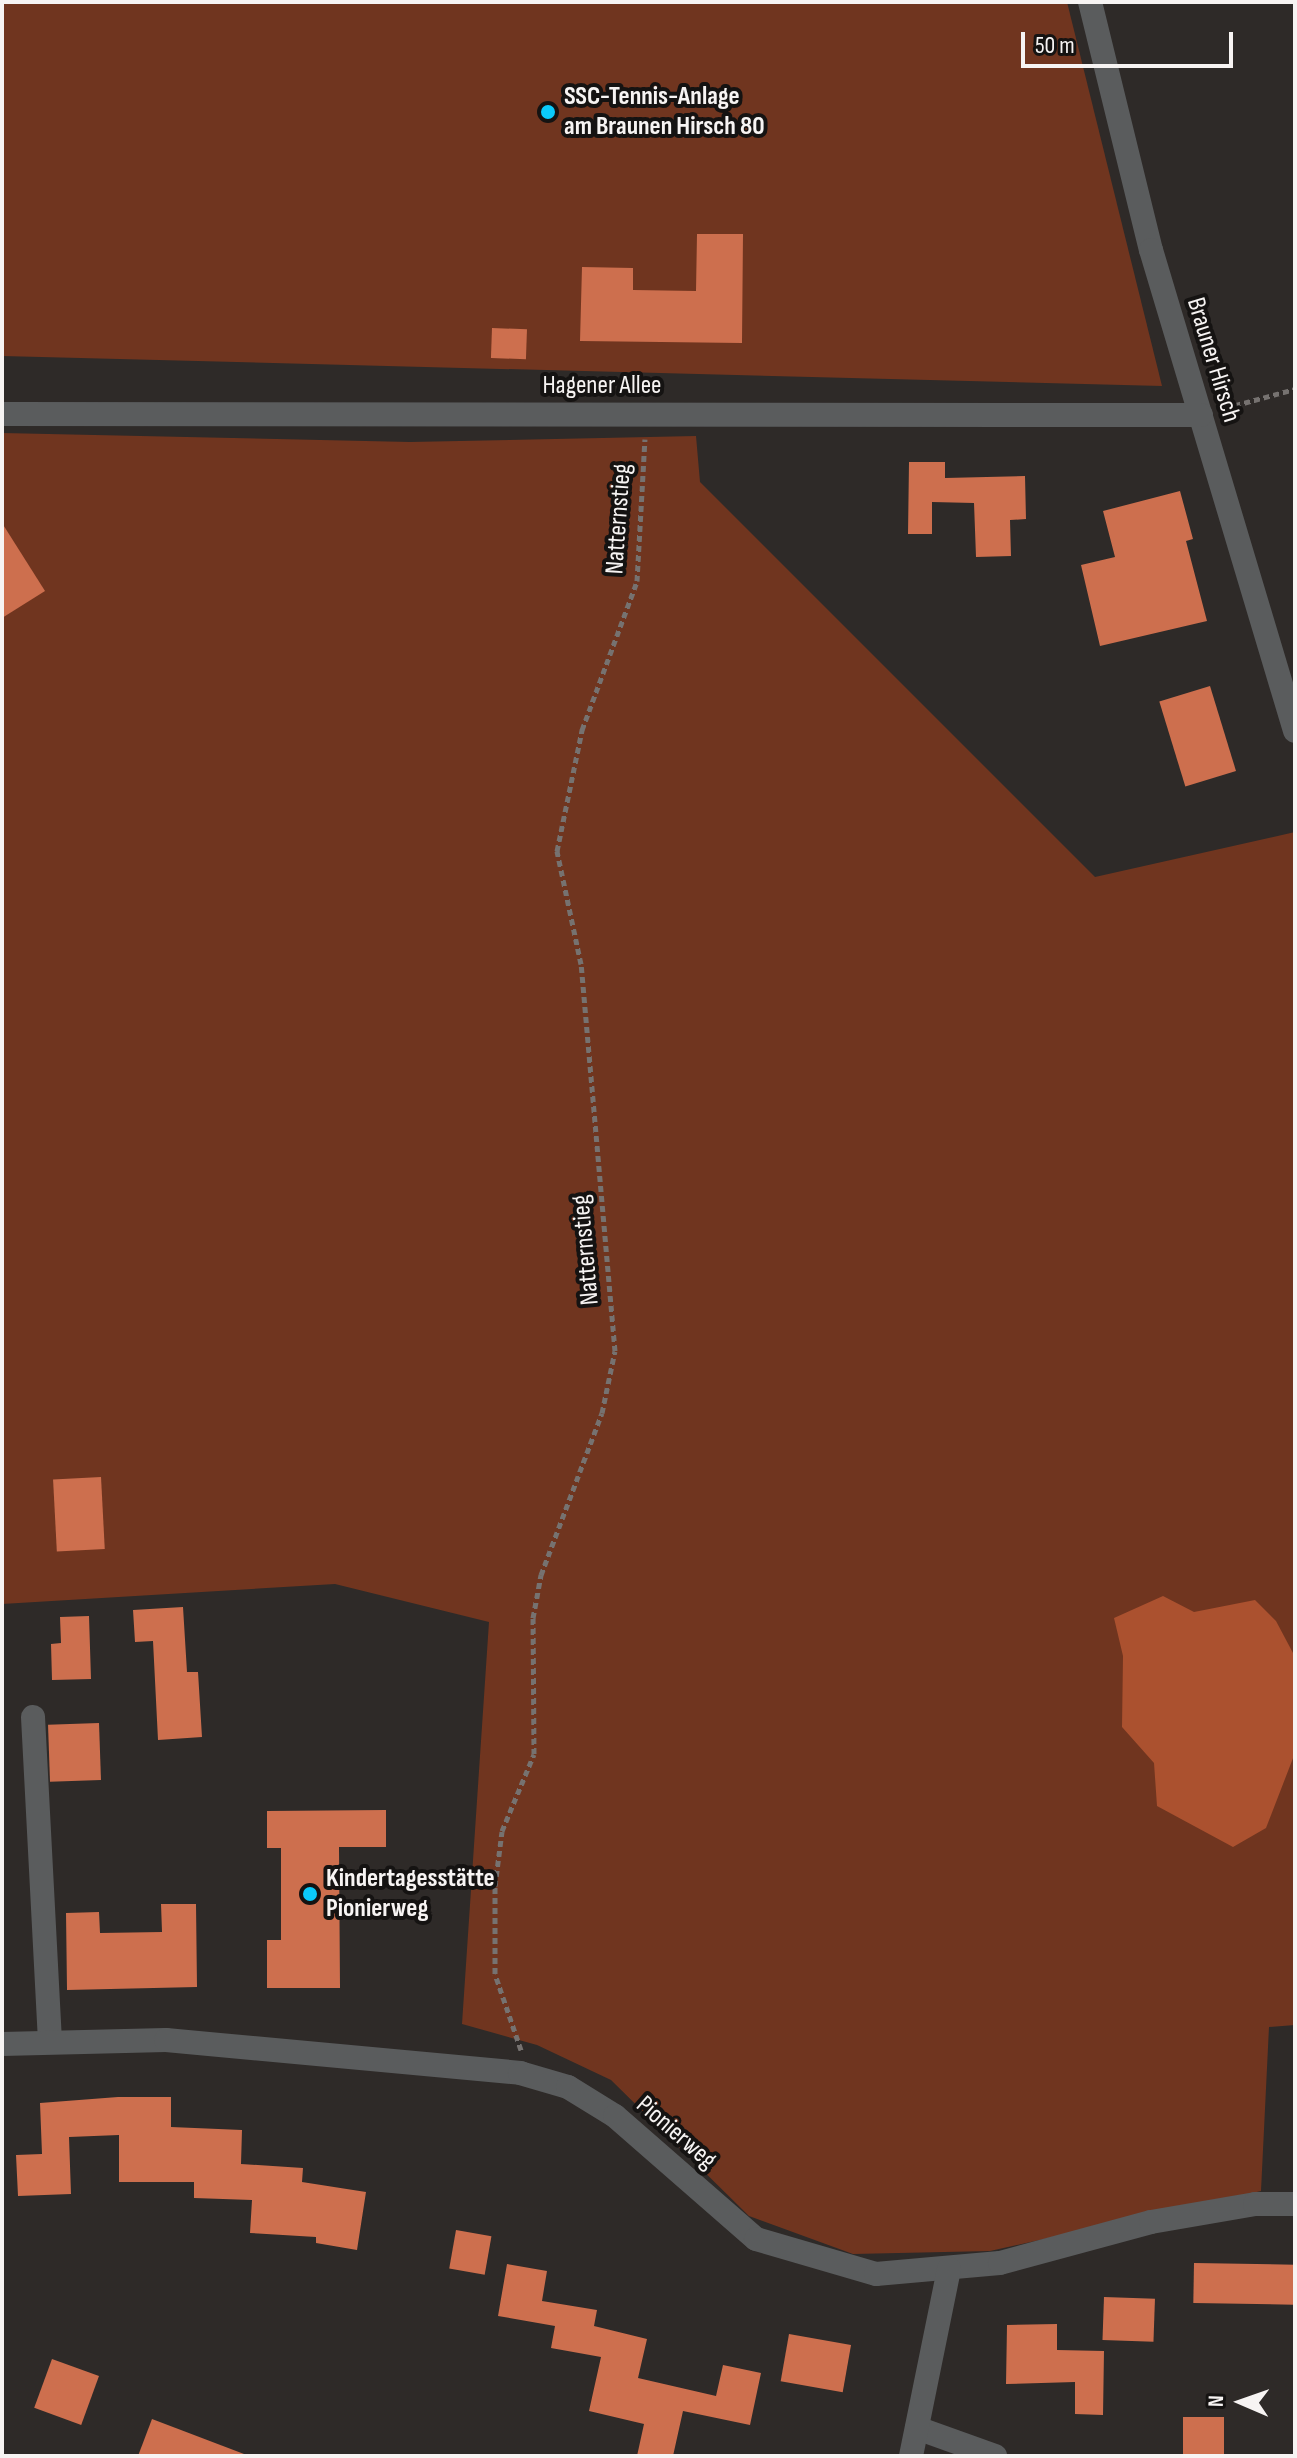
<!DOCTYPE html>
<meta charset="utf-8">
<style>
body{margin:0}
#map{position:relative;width:1297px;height:2458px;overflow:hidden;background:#2e2a28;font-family:"Sofia Sans Condensed",sans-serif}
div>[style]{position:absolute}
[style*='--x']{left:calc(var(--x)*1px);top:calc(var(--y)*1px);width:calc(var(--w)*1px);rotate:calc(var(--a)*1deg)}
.green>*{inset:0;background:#70351f}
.water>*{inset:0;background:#ab512f}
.building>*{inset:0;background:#cd6f4e;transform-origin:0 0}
.path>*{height:5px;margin-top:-2.5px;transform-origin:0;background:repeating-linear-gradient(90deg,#767270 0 6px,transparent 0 10px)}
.minor>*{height:24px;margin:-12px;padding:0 12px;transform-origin:12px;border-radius:12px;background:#5a5c5d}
.dots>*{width:22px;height:22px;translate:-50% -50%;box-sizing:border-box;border:4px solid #151312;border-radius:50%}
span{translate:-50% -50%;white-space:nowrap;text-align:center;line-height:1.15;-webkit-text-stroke:8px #151312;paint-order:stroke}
.poi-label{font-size:26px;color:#f7f4f3;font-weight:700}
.left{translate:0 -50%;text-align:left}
.street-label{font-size:26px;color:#f7f4f3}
.frame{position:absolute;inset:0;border:4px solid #f7f4f3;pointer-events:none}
.north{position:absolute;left:1201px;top:2362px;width:80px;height:80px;-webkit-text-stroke:6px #151312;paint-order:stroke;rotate:272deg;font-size:22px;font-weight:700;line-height:32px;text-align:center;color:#f7f4f3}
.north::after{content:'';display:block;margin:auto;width:28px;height:36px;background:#f7f4f3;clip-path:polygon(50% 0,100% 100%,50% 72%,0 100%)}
.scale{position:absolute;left:1021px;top:32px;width:212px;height:36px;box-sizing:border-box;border:4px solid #f7f4f3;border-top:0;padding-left:10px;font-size:24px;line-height:28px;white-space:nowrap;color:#f7f4f3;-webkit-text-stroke:6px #151312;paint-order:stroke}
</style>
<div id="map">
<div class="green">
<div style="clip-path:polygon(2px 2px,1067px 2px,1162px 386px,2px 356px)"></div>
<div style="clip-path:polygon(2px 433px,410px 442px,696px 436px,700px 482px,1095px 877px,1295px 832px,1295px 2025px,1269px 2027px,1261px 2191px,990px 2251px,853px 2254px,749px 2216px,611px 2080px,537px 2045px,462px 2024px,489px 1622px,335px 1584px,2px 1604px)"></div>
</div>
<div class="water">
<div style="clip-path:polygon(1163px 1596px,1194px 1612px,1255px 1600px,1276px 1621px,1293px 1653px,1295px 1753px,1266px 1828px,1233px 1847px,1157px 1806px,1154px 1763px,1122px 1727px,1123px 1656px,1114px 1618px)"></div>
</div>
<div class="building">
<div style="clip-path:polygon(697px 234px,743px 234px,742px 343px,580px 341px,582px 267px,633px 268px,633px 290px,696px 291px)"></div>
<div style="left:492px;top:328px;width:35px;height:30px;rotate:2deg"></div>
<div style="clip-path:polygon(909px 462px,945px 462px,945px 478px,1025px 476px,1026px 519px,1010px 520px,1011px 556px,976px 557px,974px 503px,932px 502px,932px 534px,908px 534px)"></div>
<div style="clip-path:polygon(1180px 491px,1193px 539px,1186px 541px,1207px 621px,1100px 646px,1081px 565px,1115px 557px,1103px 511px)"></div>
<div style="clip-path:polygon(2px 523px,45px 591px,2px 618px)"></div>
<div style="left:1210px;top:686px;width:89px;height:53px;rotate:73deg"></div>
<div style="left:101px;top:1477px;width:72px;height:48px;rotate:87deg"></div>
<div style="clip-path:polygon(183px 1607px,187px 1672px,198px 1672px,202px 1737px,158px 1740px,153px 1641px,135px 1642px,133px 1610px)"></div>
<div style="clip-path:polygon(89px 1616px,91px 1679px,52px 1680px,51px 1644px,61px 1643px,60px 1617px)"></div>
<div style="left:99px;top:1723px;width:57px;height:51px;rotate:88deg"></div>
<div style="clip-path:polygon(386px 1810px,386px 1847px,339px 1847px,340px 1988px,267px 1988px,267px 1940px,281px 1940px,281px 1848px,267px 1848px,267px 1811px)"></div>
<div style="clip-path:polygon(161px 1904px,196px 1904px,197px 1987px,67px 1990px,66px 1913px,99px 1912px,100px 1933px,162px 1932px)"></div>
<div style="clip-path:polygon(118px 2097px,171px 2097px,171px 2127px,242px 2130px,241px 2164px,303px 2168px,302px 2182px,366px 2192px,357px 2250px,316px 2243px,316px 2237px,250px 2233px,252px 2200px,194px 2198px,194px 2182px,119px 2182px,119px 2135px,69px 2137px,71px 2194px,18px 2196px,16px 2155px,42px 2154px,40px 2103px)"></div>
<div style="left:456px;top:2230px;width:36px;height:39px;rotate:10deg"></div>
<div style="left:1194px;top:2263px;width:101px;height:40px;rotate:1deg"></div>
<div style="clip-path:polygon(507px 2264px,547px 2271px,542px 2301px,597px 2310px,594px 2326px,647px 2339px,638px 2378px,716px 2396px,723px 2365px,761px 2373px,750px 2425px,683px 2411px,673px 2456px,637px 2456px,644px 2424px,589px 2411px,601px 2357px,551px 2348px,555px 2326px,498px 2316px)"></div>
<div style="left:1104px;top:2297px;width:51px;height:43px;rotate:2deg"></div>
<div style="clip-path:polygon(1057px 2324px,1057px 2350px,1104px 2351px,1103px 2415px,1075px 2414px,1075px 2382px,1006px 2384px,1007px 2325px)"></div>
<div style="left:789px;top:2334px;width:63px;height:48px;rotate:10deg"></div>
<div style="left:52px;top:2359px;width:50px;height:52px;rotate:20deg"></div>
<div style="left:1183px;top:2417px;width:41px;height:39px"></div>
<div style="clip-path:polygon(152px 2419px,244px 2454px,244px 2456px,138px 2456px)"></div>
</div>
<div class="path">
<div style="--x:1225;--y:408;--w:73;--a:-15.2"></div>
<div style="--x:521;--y:2050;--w:80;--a:-108.9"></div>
<div style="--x:495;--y:1974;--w:88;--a:-90"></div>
<div style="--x:495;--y:1886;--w:55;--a:-82.7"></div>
<div style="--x:502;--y:1831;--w:83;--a:-67.4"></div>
<div style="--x:534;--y:1754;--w:136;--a:-90.4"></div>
<div style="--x:533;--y:1618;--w:44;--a:-79.5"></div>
<div style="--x:541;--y:1575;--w:173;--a:-69.4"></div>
<div style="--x:602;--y:1413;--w:63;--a:-78.2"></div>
<div style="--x:615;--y:1351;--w:388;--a:-95"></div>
<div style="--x:581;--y:964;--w:116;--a:-102"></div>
<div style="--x:557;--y:851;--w:124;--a:-78.3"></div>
<div style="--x:582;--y:730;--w:159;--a:-69.7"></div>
<div style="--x:637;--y:581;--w:142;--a:-86.8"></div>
</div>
<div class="minor">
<div style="--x:1090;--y:2;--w:255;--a:76.2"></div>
<div style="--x:1151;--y:250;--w:502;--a:73.33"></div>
<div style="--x:2;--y:414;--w:1199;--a:0.05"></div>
<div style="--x:33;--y:1717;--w:325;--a:87"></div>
<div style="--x:2;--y:2044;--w:164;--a:-1.4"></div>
<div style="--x:166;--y:2040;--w:356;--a:5.3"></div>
<div style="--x:520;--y:2073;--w:50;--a:16.3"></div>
<div style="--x:568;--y:2087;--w:55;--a:31.7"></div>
<div style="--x:615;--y:2116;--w:187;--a:41.1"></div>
<div style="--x:756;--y:2239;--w:125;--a:16.3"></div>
<div style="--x:876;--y:2274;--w:124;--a:-5.1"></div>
<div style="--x:1000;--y:2263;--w:156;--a:-15.2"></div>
<div style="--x:1151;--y:2222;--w:106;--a:-9.8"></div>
<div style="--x:1255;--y:2204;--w:40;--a:0"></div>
<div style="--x:917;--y:2428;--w:83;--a:19.7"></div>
<div style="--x:911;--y:2456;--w:191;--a:-78.5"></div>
</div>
<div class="dots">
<div style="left:548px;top:112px;background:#0bcafa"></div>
<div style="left:310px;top:1894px;background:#0bcafa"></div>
</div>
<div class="poi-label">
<span class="left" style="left:564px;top:112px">SSC-Tennis-Anlage<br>am Braunen Hirsch 80</span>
<span class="left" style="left:326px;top:1894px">Kindertagesstätte<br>Pionierweg</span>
</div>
<div class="street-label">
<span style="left:1213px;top:360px;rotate:73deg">Brauner Hirsch</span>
<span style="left:602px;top:386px">Hagener Allee</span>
<span style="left:619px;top:519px;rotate:-86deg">Natternstieg</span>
<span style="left:586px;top:1250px;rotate:-95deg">Natternstieg</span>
<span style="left:676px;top:2133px;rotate:41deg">Pionierweg</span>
</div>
<div class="frame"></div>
<div class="north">N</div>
<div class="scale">50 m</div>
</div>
